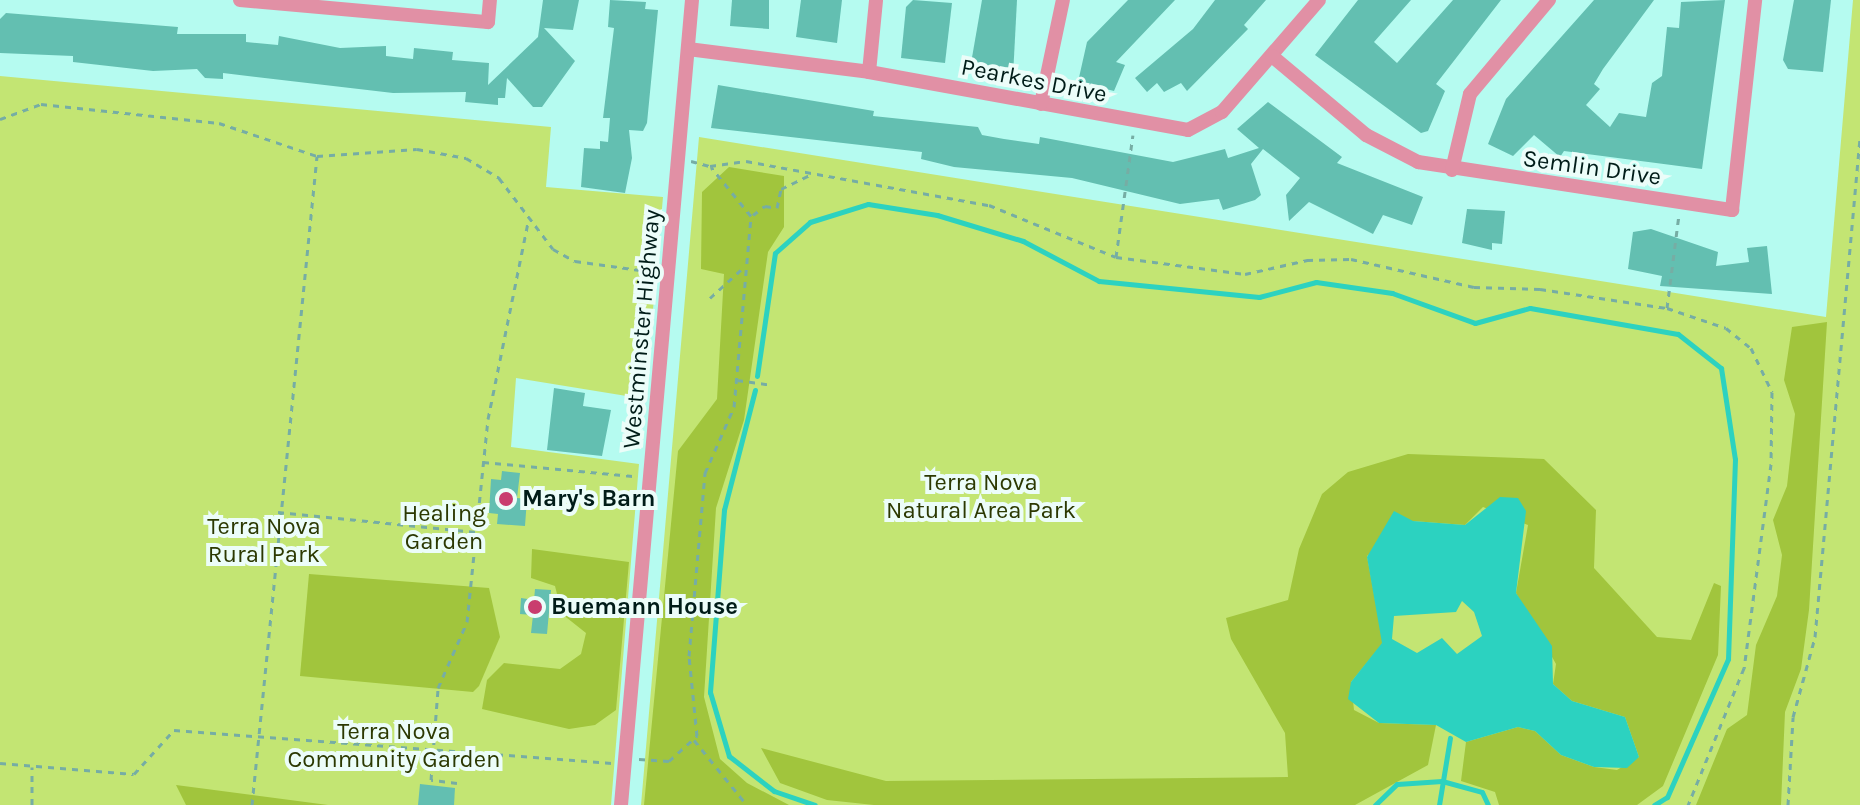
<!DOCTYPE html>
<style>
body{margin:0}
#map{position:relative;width:1860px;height:805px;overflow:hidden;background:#b5fbf0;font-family:Karla,sans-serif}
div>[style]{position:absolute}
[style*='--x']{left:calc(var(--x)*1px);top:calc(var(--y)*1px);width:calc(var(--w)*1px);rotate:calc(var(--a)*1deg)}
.green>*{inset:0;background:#c3e573}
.forest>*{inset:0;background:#a1c53d}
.water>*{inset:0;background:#2cd2c0}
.stream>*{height:5px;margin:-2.5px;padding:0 2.5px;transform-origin:2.5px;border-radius:2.5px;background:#2cd2c0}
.building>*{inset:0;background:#63bfb1}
.path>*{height:3px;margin-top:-1.5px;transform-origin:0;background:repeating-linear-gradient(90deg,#76ada4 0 6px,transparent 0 12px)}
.minor>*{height:14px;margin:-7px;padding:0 7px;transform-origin:7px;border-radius:7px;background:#e190a5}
.dots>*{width:22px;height:22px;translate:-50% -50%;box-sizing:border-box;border:4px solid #ecfdf9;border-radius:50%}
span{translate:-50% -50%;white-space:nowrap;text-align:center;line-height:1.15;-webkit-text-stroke:8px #ecfdf9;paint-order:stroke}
.street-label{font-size:24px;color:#001c18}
.park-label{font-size:24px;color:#2c3902}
.poi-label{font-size:24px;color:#001c18;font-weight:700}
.left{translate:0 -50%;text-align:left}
</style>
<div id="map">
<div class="green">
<div style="clip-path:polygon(1853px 0,1860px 0,1860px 805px,641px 805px,699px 137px,1826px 317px)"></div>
<div style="clip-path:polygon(0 76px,551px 127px,546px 187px,663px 197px,645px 399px,516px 378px,511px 447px,639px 464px,611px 805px,0 805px)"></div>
</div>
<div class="forest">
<div style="clip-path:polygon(729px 167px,784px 176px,784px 227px,768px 252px,744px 420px,716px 508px,704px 697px,720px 759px,747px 783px,789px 805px,644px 805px,678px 451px,717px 399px,724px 274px,701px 269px,702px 192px)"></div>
<div style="clip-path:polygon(1827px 322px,1809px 610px,1801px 669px,1785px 712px,1781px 805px,1696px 805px,1727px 729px,1747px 715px,1756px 645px,1777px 596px,1782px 555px,1773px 520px,1787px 486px,1795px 414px,1784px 380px,1792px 327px)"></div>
<div style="clip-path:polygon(1408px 454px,1544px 459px,1596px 510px,1594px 568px,1657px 637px,1691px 640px,1714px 583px,1721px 586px,1718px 655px,1663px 786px,1637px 805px,1499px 805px,1495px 792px,1461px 781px,1466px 742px,1518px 727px,1535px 731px,1561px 755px,1594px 767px,1617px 770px,1639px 757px,1625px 717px,1572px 701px,1553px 684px,1556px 664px,1516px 593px,1528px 525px,1483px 507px,1465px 525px,1413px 521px,1367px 556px,1383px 643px,1351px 682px,1354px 710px,1379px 723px,1436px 725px,1428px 765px,1355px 805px,874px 805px,827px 800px,780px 783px,761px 748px,886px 781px,1288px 777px,1285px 733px,1231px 639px,1226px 618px,1288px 600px,1299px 549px,1322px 494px,1348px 472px)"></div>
<div style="clip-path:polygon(532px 549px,629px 562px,616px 710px,595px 725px,569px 729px,482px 709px,487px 680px,504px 663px,560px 669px,581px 654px,586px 633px,562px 614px,555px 586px,531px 578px)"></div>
<div style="clip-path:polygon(309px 574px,489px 588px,500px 637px,479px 686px,473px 692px,300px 676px)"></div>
<div style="clip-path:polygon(176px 785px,328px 805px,186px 805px)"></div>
</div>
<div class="water">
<div style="clip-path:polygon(evenodd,1500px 497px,1518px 498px,1526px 511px,1516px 593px,1552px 646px,1553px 684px,1572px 701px,1625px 717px,1639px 757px,1627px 768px,1594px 767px,1561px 755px,1535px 731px,1518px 727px,1466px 742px,1436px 725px,1379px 723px,1348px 699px,1351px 682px,1382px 643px,1367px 557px,1394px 511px,1413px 521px,1465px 525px,1500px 497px,1462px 601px,1474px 612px,1482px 636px,1457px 654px,1442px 638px,1417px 653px,1392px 639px,1394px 616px,1456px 612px,1462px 601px)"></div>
</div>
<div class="stream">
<div style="--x:757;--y:376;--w:124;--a:-81.7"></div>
<div style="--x:775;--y:253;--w:47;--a:-41.5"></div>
<div style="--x:810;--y:222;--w:61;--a:-17.2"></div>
<div style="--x:868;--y:204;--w:70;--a:9.1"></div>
<div style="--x:937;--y:215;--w:90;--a:16.8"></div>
<div style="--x:1023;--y:241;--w:86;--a:27.8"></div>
<div style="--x:1099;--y:281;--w:161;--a:5.7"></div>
<div style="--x:1259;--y:297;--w:59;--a:-14.7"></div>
<div style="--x:1316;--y:282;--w:77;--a:8.2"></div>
<div style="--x:1392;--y:293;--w:88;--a:19.9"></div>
<div style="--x:1475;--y:323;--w:57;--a:-15.3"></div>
<div style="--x:1530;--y:308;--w:150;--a:10"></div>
<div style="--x:1678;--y:334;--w:55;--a:38.3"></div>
<div style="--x:1721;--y:368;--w:92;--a:81.3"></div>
<div style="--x:1735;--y:459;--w:200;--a:92"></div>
<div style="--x:1728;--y:659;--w:151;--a:113.8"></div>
<div style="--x:1667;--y:797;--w:15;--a:148"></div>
<div style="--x:755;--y:390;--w:124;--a:104.5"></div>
<div style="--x:724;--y:510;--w:183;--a:94.4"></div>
<div style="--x:710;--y:692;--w:67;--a:73.5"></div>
<div style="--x:729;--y:756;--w:57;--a:37.9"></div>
<div style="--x:774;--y:791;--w:43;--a:18.9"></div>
<div style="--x:1375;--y:805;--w:30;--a:-44"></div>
<div style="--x:1397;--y:784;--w:45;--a:-3.8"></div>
<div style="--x:1442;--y:781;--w:41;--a:15.4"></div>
<div style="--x:1482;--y:792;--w:14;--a:65"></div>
<div style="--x:1439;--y:805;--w:68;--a:-80.7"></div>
</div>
<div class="building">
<div style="clip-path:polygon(543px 0,579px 0,573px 30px,544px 28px,575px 61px,542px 107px,533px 107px,507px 78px,505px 98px,498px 98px,498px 105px,465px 102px,466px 92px,393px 93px,223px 73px,223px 79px,205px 78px,197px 69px,153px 71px,73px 62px,73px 56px,0 53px,0 19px,6px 13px,178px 27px,177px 34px,246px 34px,246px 42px,278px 45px,279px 36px,340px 48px,386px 46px,386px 56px,413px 59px,414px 48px,453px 52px,452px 60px,489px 63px,488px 85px,538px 37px)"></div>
<div style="clip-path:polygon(610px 0,646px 2px,645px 9px,658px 10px,647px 123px,643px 131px,629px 130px,632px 158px,625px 193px,581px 187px,584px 148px,600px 149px,600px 141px,608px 142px,610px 118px,603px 118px,614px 28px,608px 27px)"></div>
<div style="clip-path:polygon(732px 0,769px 0,769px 29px,730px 26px)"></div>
<div style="clip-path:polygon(801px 0,842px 0,837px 43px,796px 37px)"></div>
<div style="clip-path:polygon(913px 0,952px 3px,945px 63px,901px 58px,906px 7px)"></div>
<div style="clip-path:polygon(982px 0,1017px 0,1013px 76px,970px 69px)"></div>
<div style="clip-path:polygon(1128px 0,1175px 0,1116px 62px,1125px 65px,1114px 91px,1078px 82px,1087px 42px)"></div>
<div style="clip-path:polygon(1215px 0,1266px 0,1244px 25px,1248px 29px,1187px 91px,1181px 83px,1164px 92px,1157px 83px,1147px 92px,1135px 78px,1193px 29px)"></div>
<div style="clip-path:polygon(1358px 0,1411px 0,1374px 42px,1397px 63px,1453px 0,1501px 0,1436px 84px,1445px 91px,1428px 131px,1421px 133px,1315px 55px)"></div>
<div style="clip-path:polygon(1594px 0,1654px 0,1603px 69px,1594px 84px,1600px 89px,1586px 105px,1610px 127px,1619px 113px,1646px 117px,1652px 83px,1662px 76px,1667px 27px,1679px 28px,1681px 2px,1725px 0,1702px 169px,1564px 151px,1560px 157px,1534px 135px,1513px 156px,1488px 144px,1506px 99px)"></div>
<div style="clip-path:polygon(1794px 0,1831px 0,1823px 72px,1788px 69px,1783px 60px)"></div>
<div style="clip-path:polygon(718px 85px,874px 111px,873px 116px,978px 127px,982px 135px,1004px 139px,1039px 144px,1040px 137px,1173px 162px,1225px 149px,1228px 158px,1259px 148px,1237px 129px,1268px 102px,1342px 157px,1337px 163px,1423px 197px,1412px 225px,1383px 215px,1373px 234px,1309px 202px,1289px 221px,1286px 195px,1300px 178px,1263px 149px,1251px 164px,1261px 195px,1255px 200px,1223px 210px,1219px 199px,1180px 204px,1072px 178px,954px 167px,921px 159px,922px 152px,711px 128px)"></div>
<div style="clip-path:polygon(1467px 209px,1505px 211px,1502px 244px,1492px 243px,1492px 250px,1462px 243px)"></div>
<div style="clip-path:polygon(1651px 229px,1718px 252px,1716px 266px,1749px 262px,1747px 248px,1767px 246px,1772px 294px,1660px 286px,1662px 276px,1628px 269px,1633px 232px)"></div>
<div style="clip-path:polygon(554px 388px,585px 393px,583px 406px,611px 410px,602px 456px,547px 450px)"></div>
<div style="clip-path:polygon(502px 471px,520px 473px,517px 498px,527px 499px,525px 526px,497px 524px,498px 514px,489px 513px,491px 479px,501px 480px)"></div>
<div style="clip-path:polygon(535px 589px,551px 590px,547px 634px,531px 633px,533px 615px,520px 614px,521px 598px,534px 600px)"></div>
<div style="clip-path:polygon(420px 784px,455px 788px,454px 805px,418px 805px)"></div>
</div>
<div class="path">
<div style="--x:0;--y:119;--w:44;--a:-20.1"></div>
<div style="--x:41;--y:104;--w:179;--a:6.1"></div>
<div style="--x:219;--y:123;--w:103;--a:18.6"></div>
<div style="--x:317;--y:156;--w:100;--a:-4"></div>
<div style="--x:417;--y:149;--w:50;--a:10.4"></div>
<div style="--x:466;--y:158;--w:39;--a:31"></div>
<div style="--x:499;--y:178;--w:89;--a:52.7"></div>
<div style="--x:553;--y:249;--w:25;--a:29"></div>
<div style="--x:575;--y:261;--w:80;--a:7.9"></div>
<div style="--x:691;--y:161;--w:20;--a:15"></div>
<div style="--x:710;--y:166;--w:36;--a:-8"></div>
<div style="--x:746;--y:161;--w:247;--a:10.3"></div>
<div style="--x:989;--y:205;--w:137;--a:22.3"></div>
<div style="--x:1116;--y:257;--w:130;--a:7.5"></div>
<div style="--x:1245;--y:274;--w:64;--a:-12.7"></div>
<div style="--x:1307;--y:260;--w:44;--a:-1.3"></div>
<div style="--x:1351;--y:259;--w:126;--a:12.8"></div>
<div style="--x:1474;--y:287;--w:66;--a:1.7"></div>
<div style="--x:1540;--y:289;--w:128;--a:8.5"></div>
<div style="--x:1667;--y:308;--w:62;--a:18.7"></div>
<div style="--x:1726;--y:328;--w:32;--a:39"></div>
<div style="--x:1751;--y:348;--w:49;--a:64.5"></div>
<div style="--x:1772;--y:392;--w:72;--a:90.8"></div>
<div style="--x:1771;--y:464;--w:206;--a:97.5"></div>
<div style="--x:1744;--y:668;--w:148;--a:112.2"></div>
<div style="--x:753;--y:215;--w:15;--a:-37"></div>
<div style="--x:765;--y:206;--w:12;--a:9"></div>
<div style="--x:777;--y:208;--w:19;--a:-78"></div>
<div style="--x:781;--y:189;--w:34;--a:-26"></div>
<div style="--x:1116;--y:257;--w:123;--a:-82.1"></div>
<div style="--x:710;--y:298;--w:47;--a:-42.4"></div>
<div style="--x:1667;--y:308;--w:95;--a:-82.7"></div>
<div style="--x:737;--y:380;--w:36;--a:8"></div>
<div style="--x:483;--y:462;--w:153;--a:5.3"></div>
<div style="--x:278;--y:512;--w:199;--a:5.8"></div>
<div style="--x:694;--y:740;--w:84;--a:50.8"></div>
<div style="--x:639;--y:759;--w:30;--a:4"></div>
<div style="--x:669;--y:761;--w:38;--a:-42"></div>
<div style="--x:697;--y:736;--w:80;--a:-95.7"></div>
<div style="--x:689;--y:656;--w:184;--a:-85"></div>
<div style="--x:705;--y:473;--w:72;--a:-66.3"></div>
<div style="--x:734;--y:407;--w:192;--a:-84.9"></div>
<div style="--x:751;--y:216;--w:63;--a:-129.2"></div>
<div style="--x:0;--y:763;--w:134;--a:4.7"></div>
<div style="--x:134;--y:774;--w:59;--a:-47.7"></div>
<div style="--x:174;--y:730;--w:439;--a:4.3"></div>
<div style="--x:457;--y:783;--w:26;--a:-173"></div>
<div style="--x:431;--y:780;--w:92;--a:-85.6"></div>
<div style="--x:438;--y:688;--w:72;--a:-66.3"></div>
<div style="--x:467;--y:622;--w:204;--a:-84.1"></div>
<div style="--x:488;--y:419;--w:201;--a:-78.5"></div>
<div style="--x:32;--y:805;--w:38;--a:-90"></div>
<div style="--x:252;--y:805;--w:652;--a:-84.28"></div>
<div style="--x:1788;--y:805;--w:88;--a:-86.7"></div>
<div style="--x:1793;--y:717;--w:83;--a:-74.6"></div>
<div style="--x:1815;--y:637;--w:501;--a:-84.85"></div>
</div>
<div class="minor">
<div style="--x:240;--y:0;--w:249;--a:5.1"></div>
<div style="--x:488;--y:22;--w:22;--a:-85"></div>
<div style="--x:688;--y:49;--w:182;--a:7.2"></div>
<div style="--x:869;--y:72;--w:324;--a:10.3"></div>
<div style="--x:1188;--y:130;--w:38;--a:-28"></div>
<div style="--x:1222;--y:112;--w:148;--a:-49.1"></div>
<div style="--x:1272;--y:56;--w:123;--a:40"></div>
<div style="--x:1366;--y:135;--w:59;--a:27.4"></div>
<div style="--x:1418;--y:162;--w:318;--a:8.7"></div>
<div style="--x:1732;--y:210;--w:211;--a:-83.7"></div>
<div style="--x:869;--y:72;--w:72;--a:-84.4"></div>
<div style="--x:1041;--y:104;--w:106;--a:-78.1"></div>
<div style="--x:1452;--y:170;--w:78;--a:-76.7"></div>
<div style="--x:1470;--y:94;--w:123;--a:-50"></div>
<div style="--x:621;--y:805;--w:808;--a:-84.96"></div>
</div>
<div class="dots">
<div style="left:506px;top:499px;background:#c93d6e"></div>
<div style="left:535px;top:607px;background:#c93d6e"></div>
</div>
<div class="street-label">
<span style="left:1034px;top:81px;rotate:11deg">Pearkes Drive</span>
<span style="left:1592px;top:168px;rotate:8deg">Semlin Drive</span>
<span style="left:642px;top:329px;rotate:-85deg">Westminster Highway</span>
</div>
<div class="park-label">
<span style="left:981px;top:497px">Terra Nova<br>Natural Area Park</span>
<span style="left:444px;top:528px">Healing<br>Garden</span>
<span style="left:264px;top:541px">Terra Nova<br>Rural Park</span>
<span style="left:394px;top:746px">Terra Nova<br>Community Garden</span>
</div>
<div class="poi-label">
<span class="left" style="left:522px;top:499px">Mary's Barn</span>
<span class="left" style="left:551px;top:607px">Buemann House</span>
</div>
</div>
